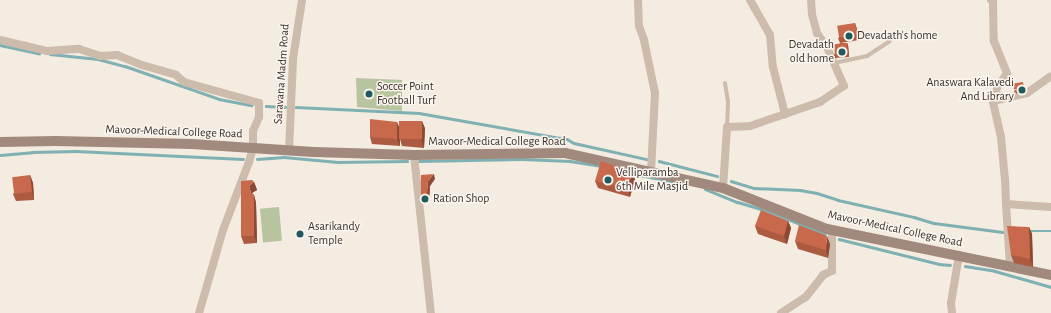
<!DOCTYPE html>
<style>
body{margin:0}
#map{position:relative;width:1051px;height:313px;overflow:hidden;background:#f4ebe1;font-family:"Alegreya Sans",sans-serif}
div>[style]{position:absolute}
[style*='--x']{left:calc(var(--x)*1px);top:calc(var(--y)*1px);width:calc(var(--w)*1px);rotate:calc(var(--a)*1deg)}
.green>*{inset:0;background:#b8c4a0;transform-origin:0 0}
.stream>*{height:2.5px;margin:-1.25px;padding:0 1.25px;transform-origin:1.25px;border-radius:1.25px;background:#7fb0b2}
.service>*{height:4px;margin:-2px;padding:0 2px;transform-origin:2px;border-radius:2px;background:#cdbbac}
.minor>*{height:8px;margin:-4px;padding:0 4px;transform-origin:4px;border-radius:4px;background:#cdbbac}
.secondary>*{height:10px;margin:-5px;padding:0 5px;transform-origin:5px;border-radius:5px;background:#a18a7d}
.wall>*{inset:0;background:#ac5a40}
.shaded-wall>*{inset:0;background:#8c4a34}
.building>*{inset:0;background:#c8694b;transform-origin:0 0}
.dots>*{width:11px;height:11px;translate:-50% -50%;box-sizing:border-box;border:2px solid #fbf5ee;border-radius:50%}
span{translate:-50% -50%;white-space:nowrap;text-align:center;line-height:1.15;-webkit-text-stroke:3px #fbf5ee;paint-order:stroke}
.poi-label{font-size:12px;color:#3b302b}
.left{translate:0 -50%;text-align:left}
.right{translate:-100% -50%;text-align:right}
.street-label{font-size:12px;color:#3b302b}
</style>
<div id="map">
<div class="green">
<div style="clip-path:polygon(356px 78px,402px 80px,402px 111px,357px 107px)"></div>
<div style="left:279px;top:207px;width:34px;height:19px;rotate:85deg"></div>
</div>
<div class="stream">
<div style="--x:0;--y:45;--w:40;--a:12"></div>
<div style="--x:50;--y:54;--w:48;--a:5.9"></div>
<div style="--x:98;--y:59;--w:28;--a:15"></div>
<div style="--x:125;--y:66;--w:100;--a:19.3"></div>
<div style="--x:219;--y:99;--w:33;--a:11"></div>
<div style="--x:266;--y:106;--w:19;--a:3"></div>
<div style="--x:296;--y:107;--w:123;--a:2.8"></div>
<div style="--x:419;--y:113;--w:150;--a:10"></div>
<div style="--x:567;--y:139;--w:8;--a:30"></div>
<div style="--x:574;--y:143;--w:74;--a:12.5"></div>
<div style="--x:0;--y:155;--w:32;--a:-5"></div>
<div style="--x:32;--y:152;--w:44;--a:-1.3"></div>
<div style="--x:76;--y:151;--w:167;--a:2.7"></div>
<div style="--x:257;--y:159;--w:27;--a:-4"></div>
<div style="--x:284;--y:157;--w:54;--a:5.3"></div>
<div style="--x:338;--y:162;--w:69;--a:-0.8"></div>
<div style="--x:419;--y:161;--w:103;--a:-1.1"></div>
<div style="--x:522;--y:159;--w:48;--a:2.4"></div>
<div style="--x:570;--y:161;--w:32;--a:9"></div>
<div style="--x:659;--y:161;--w:60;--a:14.5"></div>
<div style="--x:630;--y:173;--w:55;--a:11.5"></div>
<div style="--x:731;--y:181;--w:24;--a:17"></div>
<div style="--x:754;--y:188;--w:46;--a:2.5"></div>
<div style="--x:800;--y:190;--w:17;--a:10"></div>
<div style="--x:817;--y:193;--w:22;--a:18"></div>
<div style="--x:838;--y:200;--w:78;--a:12.6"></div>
<div style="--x:914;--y:217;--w:21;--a:17"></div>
<div style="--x:934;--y:223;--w:69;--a:7.5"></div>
<div style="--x:705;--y:189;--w:35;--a:22"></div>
<div style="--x:738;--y:202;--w:34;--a:17"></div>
<div style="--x:770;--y:212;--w:59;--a:21.8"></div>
<div style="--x:1028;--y:231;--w:23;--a:0"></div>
<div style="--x:839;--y:239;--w:103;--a:14"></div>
<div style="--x:939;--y:264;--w:11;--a:5"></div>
<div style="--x:965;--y:266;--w:30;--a:9"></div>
<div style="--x:995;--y:271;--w:58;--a:15.9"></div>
</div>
<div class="service">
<div style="--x:834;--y:63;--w:34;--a:-12"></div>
<div style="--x:867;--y:56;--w:27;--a:-33"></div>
<div style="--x:725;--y:83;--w:18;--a:81"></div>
<div style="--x:728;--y:101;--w:26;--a:92"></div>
</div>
<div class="minor">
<div style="--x:638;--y:0;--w:26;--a:88"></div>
<div style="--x:639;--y:26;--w:15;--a:70"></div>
<div style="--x:644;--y:40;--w:54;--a:78.3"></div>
<div style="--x:655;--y:93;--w:79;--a:92.9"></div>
<div style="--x:750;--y:0;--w:40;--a:60.3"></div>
<div style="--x:770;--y:35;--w:32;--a:85"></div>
<div style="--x:773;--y:67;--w:49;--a:75.7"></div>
<div style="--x:991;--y:0;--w:3;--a:45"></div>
<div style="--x:993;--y:2;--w:39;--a:89"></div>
<div style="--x:994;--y:41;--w:35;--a:68"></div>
<div style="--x:1007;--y:74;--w:14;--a:129"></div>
<div style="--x:998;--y:85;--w:17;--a:107"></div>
<div style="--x:0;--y:40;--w:48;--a:13.2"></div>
<div style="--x:47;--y:51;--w:32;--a:-4"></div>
<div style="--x:79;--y:49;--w:22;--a:18"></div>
<div style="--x:100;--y:56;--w:17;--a:-3"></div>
<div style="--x:117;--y:55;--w:27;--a:22"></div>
<div style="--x:142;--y:65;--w:35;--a:16"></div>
<div style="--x:176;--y:75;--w:11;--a:41"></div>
<div style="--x:184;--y:82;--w:78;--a:15.6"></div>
<div style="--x:259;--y:103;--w:14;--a:90"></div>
<div style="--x:259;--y:117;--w:15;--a:113"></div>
<div style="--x:253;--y:131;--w:17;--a:90"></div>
<div style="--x:253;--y:148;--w:15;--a:106"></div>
<div style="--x:249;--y:162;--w:73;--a:110.9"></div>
<div style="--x:223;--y:230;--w:86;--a:106.1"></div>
<div style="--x:289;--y:151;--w:92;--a:-87.5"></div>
<div style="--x:293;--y:59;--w:60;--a:-81.3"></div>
<div style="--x:414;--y:155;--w:159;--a:83.9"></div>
<div style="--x:723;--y:188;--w:61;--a:-86.2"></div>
<div style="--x:727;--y:127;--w:23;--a:-2"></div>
<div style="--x:750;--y:126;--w:74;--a:-18.9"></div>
<div style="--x:820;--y:102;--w:29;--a:-34"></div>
<div style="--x:844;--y:86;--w:43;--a:-113.6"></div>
<div style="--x:827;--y:47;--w:17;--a:-126"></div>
<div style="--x:817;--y:33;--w:20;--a:-105"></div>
<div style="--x:812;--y:14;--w:14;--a:-94"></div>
<div style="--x:1006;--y:204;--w:24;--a:-92"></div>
<div style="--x:1005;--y:180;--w:43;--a:-95.3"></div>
<div style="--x:1001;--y:137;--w:37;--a:-103"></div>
<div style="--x:993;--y:101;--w:35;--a:-13"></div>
<div style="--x:1027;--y:93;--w:29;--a:-35"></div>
<div style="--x:1010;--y:265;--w:61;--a:-93.8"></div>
<div style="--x:1006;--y:204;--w:45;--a:3.8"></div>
<div style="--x:781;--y:313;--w:30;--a:-33"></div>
<div style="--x:806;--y:297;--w:28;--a:-52"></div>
<div style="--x:823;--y:275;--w:10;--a:-24"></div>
<div style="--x:832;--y:271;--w:41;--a:-90"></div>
<div style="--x:952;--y:313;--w:10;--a:-96"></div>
<div style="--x:951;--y:303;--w:49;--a:-80.5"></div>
</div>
<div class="secondary">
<div style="--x:0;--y:142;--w:55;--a:-1"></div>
<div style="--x:55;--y:141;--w:137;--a:1.3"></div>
<div style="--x:192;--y:144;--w:122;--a:3.8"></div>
<div style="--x:314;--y:152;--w:100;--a:1.7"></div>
<div style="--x:414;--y:155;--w:151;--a:-0.8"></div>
<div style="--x:565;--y:153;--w:162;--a:12.5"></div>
<div style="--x:723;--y:188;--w:112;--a:21.5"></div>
<div style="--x:827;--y:229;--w:229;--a:11.6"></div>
</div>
<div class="wall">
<div style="clip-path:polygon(855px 23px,859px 40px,840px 43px,847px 43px,848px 45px,849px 57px,835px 58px,834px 55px,840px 43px,838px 38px)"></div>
<div style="clip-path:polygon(1024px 85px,1025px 91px,1015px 94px,1014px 91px)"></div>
<div style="clip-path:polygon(399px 128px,425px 128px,424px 148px,402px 146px,400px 139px,400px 146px,372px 144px,370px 137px)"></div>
<div style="clip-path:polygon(30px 175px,33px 183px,34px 200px,16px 201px,13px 194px)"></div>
<div style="clip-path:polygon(435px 179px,430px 186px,429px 201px,423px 202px,421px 197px)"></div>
<div style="clip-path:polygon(635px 179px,630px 197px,598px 188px,595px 181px)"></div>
<div style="clip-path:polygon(254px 182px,257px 190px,252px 193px,254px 195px,256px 203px,257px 243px,244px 244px,241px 236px)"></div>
<div style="clip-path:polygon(788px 221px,791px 228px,787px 244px,758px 234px,755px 226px)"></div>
<div style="clip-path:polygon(1029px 227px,1032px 234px,1033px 267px,1014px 263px,1011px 255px)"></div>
<div style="clip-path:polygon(795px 241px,830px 244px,828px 258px,798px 249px)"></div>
</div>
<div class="shaded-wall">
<div style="clip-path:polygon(855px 23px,857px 29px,859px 40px,857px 35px)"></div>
<div style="clip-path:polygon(847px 43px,848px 45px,849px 57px,848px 54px)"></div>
<div style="clip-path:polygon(422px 121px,425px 128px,424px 148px,421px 140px)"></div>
<div style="clip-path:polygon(397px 122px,400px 129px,400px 146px,397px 139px)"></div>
<div style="clip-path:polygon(632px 172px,635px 179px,630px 197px,628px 189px)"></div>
<div style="clip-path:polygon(434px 174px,435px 179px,430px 186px,429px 201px,427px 196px,428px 181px)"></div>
<div style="clip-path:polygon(30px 175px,33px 183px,34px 200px,32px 192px)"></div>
<div style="clip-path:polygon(254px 182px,257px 190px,252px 193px,253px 201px,251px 193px,249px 186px)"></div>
<div style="clip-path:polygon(254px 195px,256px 203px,257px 243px,254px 236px)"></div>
<div style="clip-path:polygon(788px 221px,791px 228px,787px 244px,784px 236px)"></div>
<div style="clip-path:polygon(1029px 227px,1032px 234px,1033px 267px,1030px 259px)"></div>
<div style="clip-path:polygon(827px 236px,830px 244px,828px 258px,826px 250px)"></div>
</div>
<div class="building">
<div style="left:855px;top:23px;width:12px;height:18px;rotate:81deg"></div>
<div style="left:847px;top:43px;width:11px;height:13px;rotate:85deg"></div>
<div style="left:1023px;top:82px;width:6px;height:10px;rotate:81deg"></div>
<div style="clip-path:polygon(370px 119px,397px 122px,397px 139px,370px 137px)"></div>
<div style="left:399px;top:121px;width:23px;height:18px"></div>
<div style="clip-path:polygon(601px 161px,632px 172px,628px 189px,595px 181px)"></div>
<div style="clip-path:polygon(434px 174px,428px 181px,427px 196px,421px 197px,421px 175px)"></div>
<div style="left:30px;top:175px;width:17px;height:18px;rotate:83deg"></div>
<div style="clip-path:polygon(252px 180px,254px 182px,249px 186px,251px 193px,254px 195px,254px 236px,241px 236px,241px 181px)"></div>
<div style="clip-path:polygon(761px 210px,788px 221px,784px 236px,755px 226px)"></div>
<div style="clip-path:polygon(799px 225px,827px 236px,826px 250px,795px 241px)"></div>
<div style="clip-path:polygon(1007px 226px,1029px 227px,1030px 259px,1011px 255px)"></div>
</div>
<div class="dots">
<div style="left:849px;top:36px;background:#1f5a5e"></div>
<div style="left:842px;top:52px;background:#1f5a5e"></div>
<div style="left:1022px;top:90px;background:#1f5a5e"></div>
<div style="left:369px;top:94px;background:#1f5a5e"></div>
<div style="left:608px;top:180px;background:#1f5a5e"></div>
<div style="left:425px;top:199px;background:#1f5a5e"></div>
<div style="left:300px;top:234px;background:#1f5a5e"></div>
</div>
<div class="poi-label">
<span class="left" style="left:857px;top:36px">Devadath's home</span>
<span class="right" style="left:834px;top:52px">Devadath<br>old home</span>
<span class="right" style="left:1014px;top:90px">Anaswara Kalavedi<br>And Library</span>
<span class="left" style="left:377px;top:94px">Soccer Point<br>Football Turf</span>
<span class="left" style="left:616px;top:180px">Velliparamba<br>6th Mile Masjid</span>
<span class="left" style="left:433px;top:199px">Ration Shop</span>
<span class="left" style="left:308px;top:234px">Asarikandy<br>Temple</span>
</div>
<div class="street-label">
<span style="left:282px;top:74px;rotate:-86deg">Saravana Madm Road</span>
<span style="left:174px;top:132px;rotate:2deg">Mavoor-Medical College Road</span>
<span style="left:497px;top:142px">Mavoor-Medical College Road</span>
<span style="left:895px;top:229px;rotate:12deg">Mavoor-Medical College Road</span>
</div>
</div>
